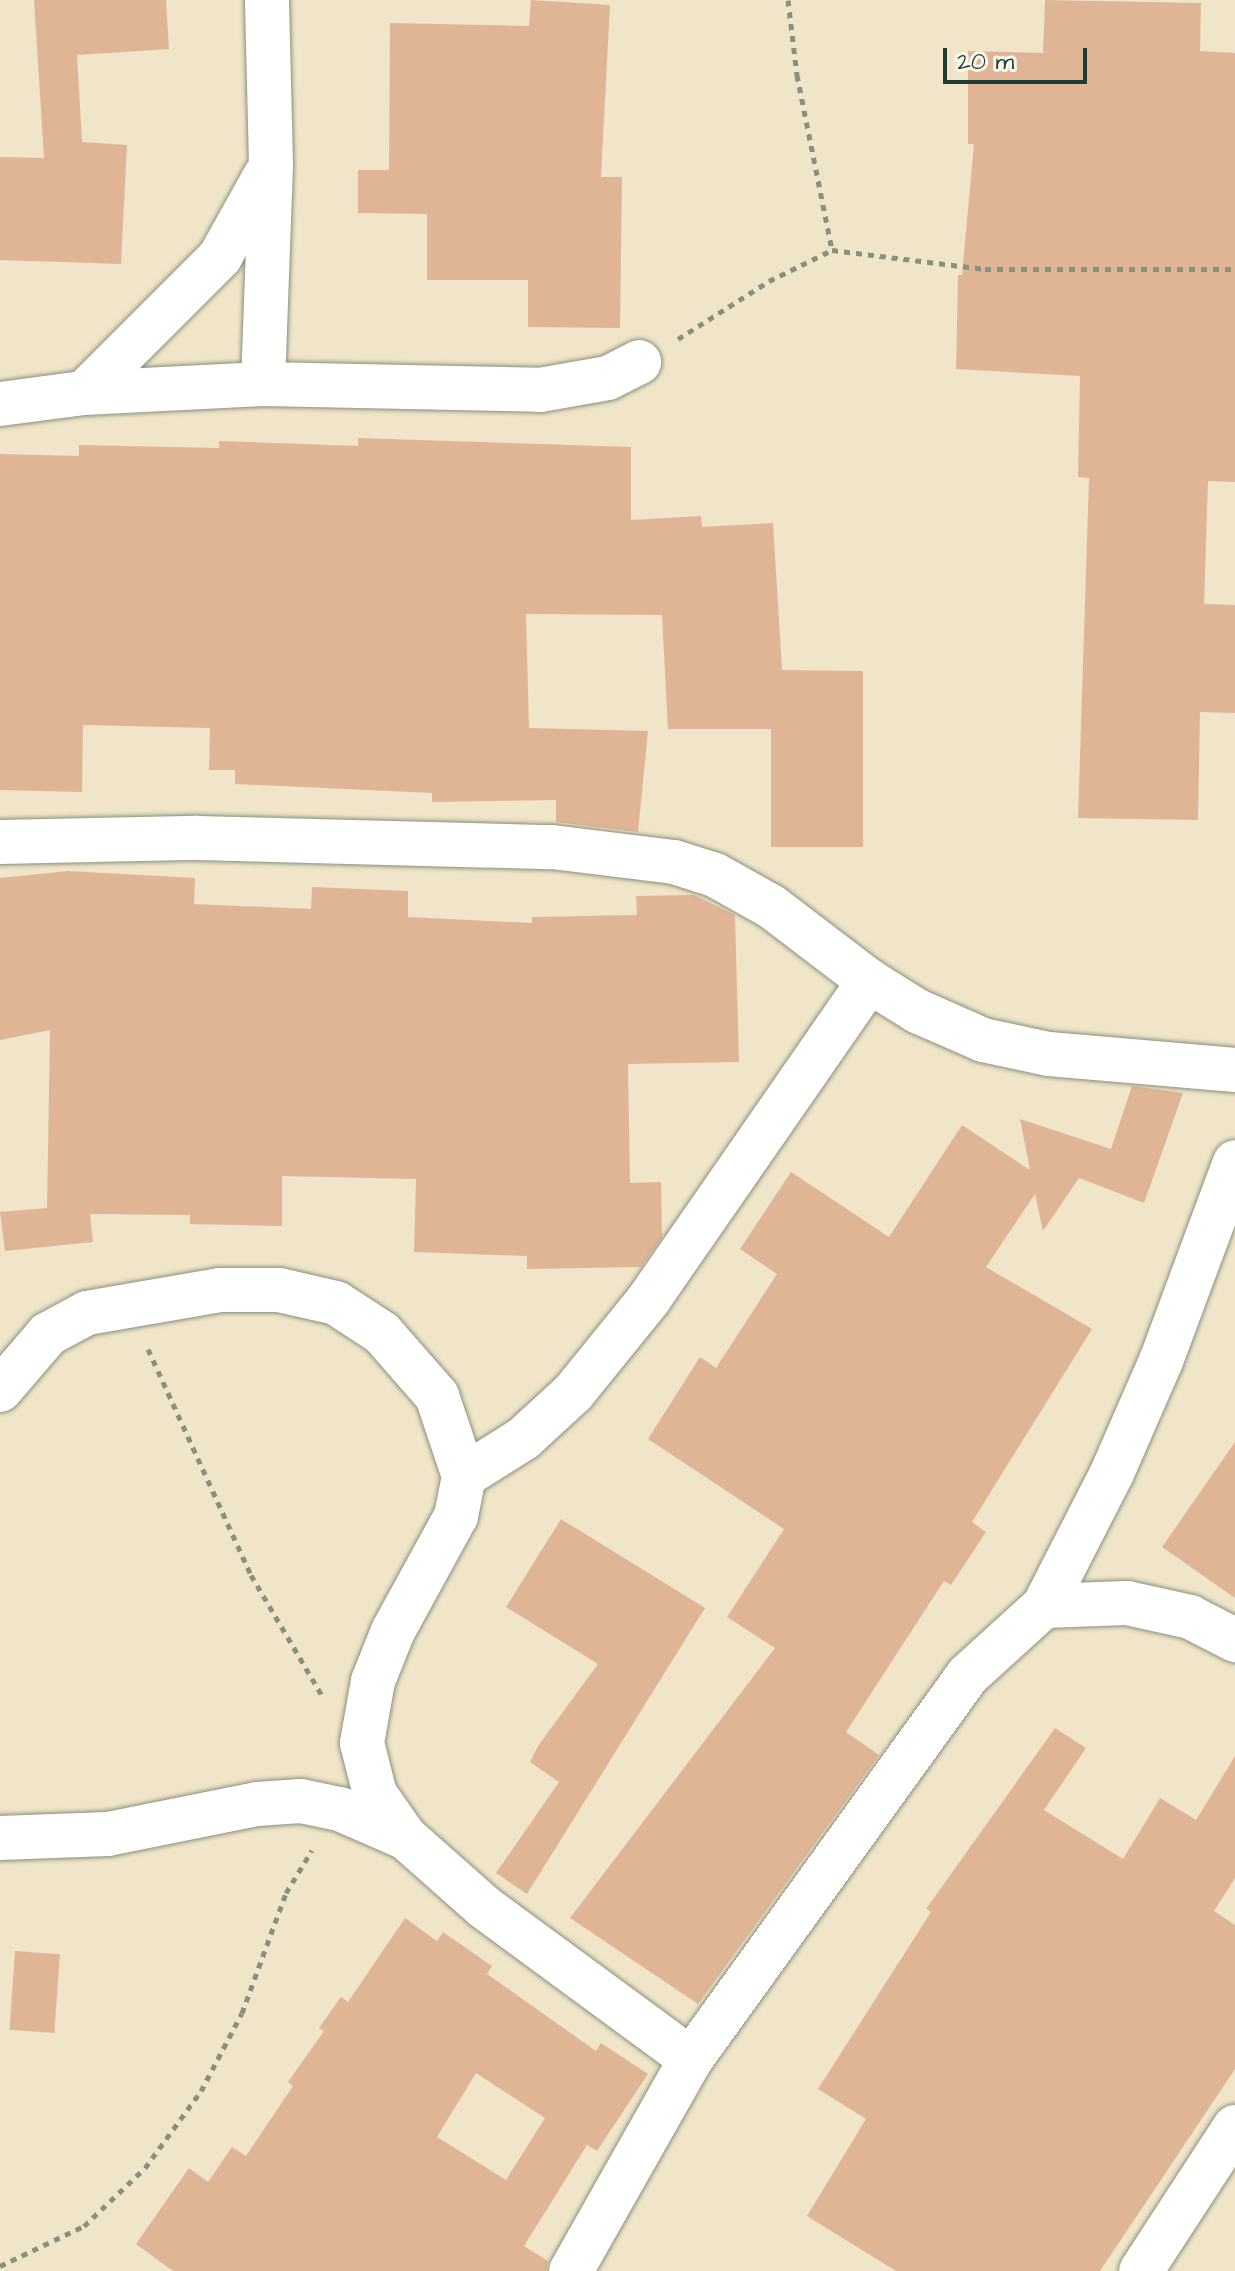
<!DOCTYPE html>
<style>
body{margin:0}
#map{position:relative;width:1235px;height:2271px;overflow:hidden;background:#f0e5c8;font-family:"Architects Daughter",sans-serif}
div>[style]{position:absolute}
[style*='--x']{left:calc(var(--x)*1px);top:calc(var(--y)*1px);width:calc(var(--w)*1px);rotate:calc(var(--a)*1deg)}
.building>*{inset:0;background:#e0b596;transform-origin:0 0}
.path>*{height:5px;margin-top:-2.5px;transform-origin:0;background:repeating-linear-gradient(90deg,#88917e 0 6px,transparent 0 12px)}
.roads{filter:drop-shadow(0 0 2px #88917e) drop-shadow(0 0 2px #88917e)}
.minor>*{height:44px;margin:-22px;padding:0 22px;transform-origin:22px;border-radius:22px;background:#fff}
span{translate:-50% -50%;white-space:nowrap;text-align:center;line-height:1.15;-webkit-text-stroke:7px #fbf7ec;paint-order:stroke}
.scale{position:absolute;left:943px;top:48px;width:144px;height:36px;box-sizing:border-box;border:4px solid #1f3d34;border-top:0;padding-left:10px;font-size:24px;line-height:28px;white-space:nowrap;color:#1f3d34;-webkit-text-stroke:6px #fbf7ec;paint-order:stroke}
</style>
<div id="map">
<div class="building">
<div style="clip-path:polygon(34px 0,166px 0,169px 49px,77px 55px,82px 142px,127px 145px,121px 264px,0 260px,0 157px,44px 158px)"></div>
<div style="clip-path:polygon(531px 0,610px 5px,601px 177px,622px 177px,620px 328px,528px 327px,528px 280px,427px 280px,427px 214px,358px 213px,358px 170px,389px 170px,390px 23px,529px 26px)"></div>
<div style="clip-path:polygon(1045px 0,1201px 3px,1200px 51px,1235px 53px,1235px 482px,1208px 481px,1204px 604px,1235px 605px,1235px 713px,1200px 712px,1198px 820px,1078px 818px,1089px 478px,1078px 477px,1080px 376px,956px 369px,958px 275px,962px 275px,974px 144px,968px 144px,968px 51px,1043px 53px)"></div>
<div style="clip-path:polygon(358px 438px,631px 447px,631px 520px,701px 516px,702px 527px,773px 523px,782px 670px,863px 671px,863px 847px,771px 847px,771px 729px,668px 729px,662px 615px,526px 614px,529px 728px,648px 731px,638px 832px,556px 822px,556px 800px,432px 802px,432px 793px,235px 784px,235px 770px,209px 770px,210px 728px,83px 725px,82px 792px,0 790px,0 454px,79px 456px,79px 445px,219px 448px,219px 441px,358px 446px)"></div>
<div style="clip-path:polygon(68px 871px,195px 878px,194px 904px,311px 909px,312px 887px,408px 891px,408px 917px,532px 923px,532px 917px,637px 915px,636px 896px,694px 895px,735px 915px,739px 1062px,628px 1064px,630px 1183px,661px 1182px,662px 1237px,641px 1267px,527px 1269px,527px 1256px,414px 1252px,416px 1179px,326px 1177px,282px 1176px,282px 1226px,190px 1224px,190px 1215px,90px 1214px,93px 1242px,5px 1251px,0 1212px,47px 1208px,50px 1030px,0 1040px,0 878px)"></div>
<div style="clip-path:polygon(1132px 1086px,1183px 1093px,1144px 1203px,1079px 1178px,1043px 1231px,1035px 1194px,986px 1267px,1092px 1329px,972px 1522px,986px 1532px,951px 1585px,944px 1581px,846px 1732px,879px 1755px,698px 2004px,570px 1918px,775px 1648px,727px 1617px,784px 1529px,648px 1439px,700px 1357px,716px 1368px,777px 1274px,740px 1249px,791px 1172px,889px 1237px,962px 1125px,1030px 1170px,1020px 1119px,1111px 1149px)"></div>
<div style="clip-path:polygon(1235px 1442px,1235px 1598px,1162px 1547px)"></div>
<div style="clip-path:polygon(561px 1519px,705px 1608px,527px 1894px,496px 1873px,559px 1782px,530px 1762px,538px 1746px,598px 1664px,506px 1607px)"></div>
<div style="clip-path:polygon(1055px 1728px,1086px 1748px,1044px 1810px,1123px 1859px,1160px 1798px,1196px 1820px,1235px 1756px,1235px 1878px,1214px 1911px,1235px 1925px,1235px 2069px,1100px 2271px,896px 2271px,807px 2216px,866px 2119px,818px 2089px,931px 1912px,926px 1909px)"></div>
<div style="clip-path:polygon(evenodd,405px 1918px,437px 1941px,443px 1932px,492px 1966px,487px 1974px,596px 2051px,601px 2043px,648px 2074px,597px 2151px,587px 2145px,524px 2246px,548px 2261px,546px 2271px,173px 2271px,136px 2244px,189px 2168px,208px 2182px,232px 2147px,246px 2156px,293px 2086px,288px 2082px,324px 2031px,319px 2028px,341px 1997px,348px 2002px,405px 1918px,476px 2073px,545px 2118px,506px 2180px,437px 2137px,476px 2073px)"></div>
<div style="left:15px;top:1951px;width:45px;height:79px;rotate:4deg"></div>
</div>
<div class="path">
<div style="--x:788;--y:0;--w:76;--a:83.2"></div>
<div style="--x:797;--y:75;--w:178;--a:78.7"></div>
<div style="--x:678;--y:339;--w:108;--a:-32.5"></div>
<div style="--x:769;--y:281;--w:70;--a:-26.2"></div>
<div style="--x:832;--y:250;--w:154;--a:7.1"></div>
<div style="--x:985;--y:269;--w:250;--a:0"></div>
<div style="--x:148;--y:1349;--w:248;--a:65.5"></div>
<div style="--x:251;--y:1575;--w:142;--a:59.5"></div>
<div style="--x:0;--y:2266;--w:93;--a:-25.5"></div>
<div style="--x:84;--y:2226;--w:84;--a:-43.6"></div>
<div style="--x:145;--y:2168;--w:95;--a:-54"></div>
<div style="--x:201;--y:2091;--w:88;--a:-62.3"></div>
<div style="--x:242;--y:2013;--w:128;--a:-69.9"></div>
<div style="--x:286;--y:1893;--w:50;--a:-58.8"></div>
</div>
<div class="roads">
<div class="minor">
<div style="--x:263;--y:384;--w:219;--a:-87.9"></div>
<div style="--x:271;--y:165;--w:165;--a:-91.4"></div>
<div style="--x:84;--y:393;--w:192;--a:-45"></div>
<div style="--x:220;--y:257;--w:93;--a:-60.9"></div>
<div style="--x:0;--y:404;--w:85;--a:-7.5"></div>
<div style="--x:84;--y:393;--w:179;--a:-2.9"></div>
<div style="--x:263;--y:384;--w:277;--a:1.2"></div>
<div style="--x:540;--y:390;--w:69;--a:-10"></div>
<div style="--x:608;--y:378;--w:35;--a:-27"></div>
<div style="--x:0;--y:842;--w:198;--a:-1.2"></div>
<div style="--x:198;--y:838;--w:354;--a:1.5"></div>
<div style="--x:552;--y:847;--w:123;--a:7"></div>
<div style="--x:674;--y:862;--w:43;--a:17.6"></div>
<div style="--x:715;--y:875;--w:65;--a:29.3"></div>
<div style="--x:772;--y:907;--w:122;--a:37.3"></div>
<div style="--x:869;--y:981;--w:57;--a:32"></div>
<div style="--x:917;--y:1011;--w:72;--a:23.7"></div>
<div style="--x:983;--y:1040;--w:67;--a:12"></div>
<div style="--x:1049;--y:1054;--w:187;--a:4.9"></div>
<div style="--x:0;--y:1390;--w:74;--a:-49.4"></div>
<div style="--x:48;--y:1334;--w:44;--a:-28.3"></div>
<div style="--x:87;--y:1313;--w:135;--a:-9.8"></div>
<div style="--x:220;--y:1290;--w:59;--a:0"></div>
<div style="--x:279;--y:1290;--w:58;--a:12.8"></div>
<div style="--x:336;--y:1303;--w:55;--a:33.1"></div>
<div style="--x:382;--y:1333;--w:84;--a:48.9"></div>
<div style="--x:437;--y:1396;--w:84;--a:71.4"></div>
<div style="--x:464;--y:1476;--w:41;--a:101.3"></div>
<div style="--x:456;--y:1516;--w:131;--a:118.7"></div>
<div style="--x:393;--y:1631;--w:54;--a:111.8"></div>
<div style="--x:373;--y:1681;--w:63;--a:100.1"></div>
<div style="--x:362;--y:1743;--w:53;--a:75.7"></div>
<div style="--x:375;--y:1794;--w:52;--a:55.1"></div>
<div style="--x:405;--y:1837;--w:106;--a:41.5"></div>
<div style="--x:484;--y:1907;--w:257;--a:36.3"></div>
<div style="--x:464;--y:1476;--w:71;--a:-32.3"></div>
<div style="--x:524;--y:1438;--w:67;--a:-42.6"></div>
<div style="--x:573;--y:1393;--w:121;--a:-51"></div>
<div style="--x:649;--y:1299;--w:387;--a:-55.3"></div>
<div style="--x:1044;--y:1606;--w:149;--a:-62.9"></div>
<div style="--x:1112;--y:1473;--w:122;--a:-66.4"></div>
<div style="--x:1161;--y:1361;--w:212;--a:-69.6"></div>
<div style="--x:0;--y:1838;--w:108;--a:-2.1"></div>
<div style="--x:108;--y:1834;--w:152;--a:-11.4"></div>
<div style="--x:257;--y:1804;--w:44;--a:-3.9"></div>
<div style="--x:301;--y:1801;--w:40;--a:12"></div>
<div style="--x:340;--y:1809;--w:70;--a:23.6"></div>
<div style="--x:571;--y:2271;--w:244;--a:-60.5"></div>
<div style="--x:691;--y:2059;--w:472;--a:-54.2"></div>
<div style="--x:967;--y:1676;--w:104;--a:-42.3"></div>
<div style="--x:1044;--y:1606;--w:83;--a:-2.1"></div>
<div style="--x:1127;--y:1603;--w:65;--a:12.5"></div>
<div style="--x:1190;--y:1617;--w:51;--a:27.1"></div>
<div style="--x:1141;--y:2271;--w:172;--a:-56.9"></div>
</div>
</div>
<div class="scale">20 m</div>
</div>
